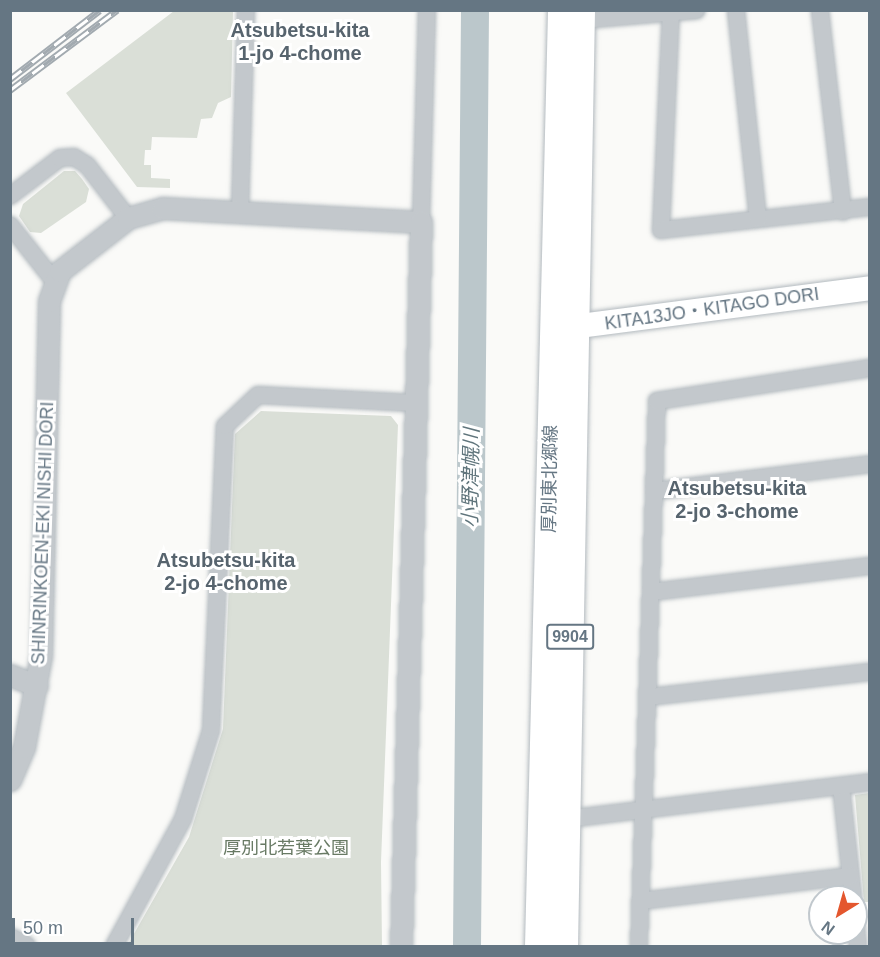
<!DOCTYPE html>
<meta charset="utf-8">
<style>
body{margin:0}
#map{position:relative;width:880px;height:957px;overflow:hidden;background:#fafaf8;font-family:Arial,"Noto Sans JP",sans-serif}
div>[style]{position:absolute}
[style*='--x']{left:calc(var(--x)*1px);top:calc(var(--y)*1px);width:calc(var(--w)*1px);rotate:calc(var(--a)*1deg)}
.green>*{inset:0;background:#dadfd7}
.river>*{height:28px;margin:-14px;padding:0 14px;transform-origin:14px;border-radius:14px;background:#bbc7cb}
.roads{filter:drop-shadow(0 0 2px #b3babf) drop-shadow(0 0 2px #b3babf)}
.minor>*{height:16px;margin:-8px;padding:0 8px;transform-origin:8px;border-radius:8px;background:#c3c8cc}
.tertiary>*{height:21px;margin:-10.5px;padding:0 10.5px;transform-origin:10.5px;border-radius:10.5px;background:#c3c8cc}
.secondary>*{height:24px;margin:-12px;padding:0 12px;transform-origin:12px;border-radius:12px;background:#fff}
.primary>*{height:27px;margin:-13.5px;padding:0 13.5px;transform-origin:13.5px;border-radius:13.5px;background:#fff}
.rail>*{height:7px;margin-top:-3.5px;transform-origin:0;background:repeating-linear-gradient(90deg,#fff 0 14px,#a2aab0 0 28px);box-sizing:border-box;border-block:2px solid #a2aab0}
span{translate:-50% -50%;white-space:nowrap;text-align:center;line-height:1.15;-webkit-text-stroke:6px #fff;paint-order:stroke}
.shield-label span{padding:2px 4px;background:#fff;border:2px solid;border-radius:4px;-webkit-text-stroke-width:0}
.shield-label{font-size:16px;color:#657683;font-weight:700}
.street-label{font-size:18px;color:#657683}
.park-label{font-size:18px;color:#687a64}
.neighbourhood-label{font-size:20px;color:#57646e;font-weight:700}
.water-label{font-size:20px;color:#60757c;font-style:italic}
.frame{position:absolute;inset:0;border:12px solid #657683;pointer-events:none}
.north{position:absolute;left:808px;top:885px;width:60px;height:60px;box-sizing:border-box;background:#fff;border:2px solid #c1c8cd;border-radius:50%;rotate:217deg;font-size:16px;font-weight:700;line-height:24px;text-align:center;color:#657683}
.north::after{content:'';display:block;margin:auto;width:21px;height:27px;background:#e4572e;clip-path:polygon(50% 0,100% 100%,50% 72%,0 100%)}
.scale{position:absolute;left:12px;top:918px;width:122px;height:27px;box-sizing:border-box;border:3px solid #657683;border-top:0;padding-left:8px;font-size:18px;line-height:21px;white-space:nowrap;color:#657683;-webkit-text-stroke:4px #fff;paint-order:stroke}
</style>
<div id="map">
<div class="green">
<div style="clip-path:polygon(174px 11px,233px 11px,231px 97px,218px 103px,212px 118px,201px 119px,197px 138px,152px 137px,151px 150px,145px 150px,144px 165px,151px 165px,151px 178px,170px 179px,170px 188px,137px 187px,66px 93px)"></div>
<div style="clip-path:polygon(64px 171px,75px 171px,82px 179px,89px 189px,86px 202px,41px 233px,30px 232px,19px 216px,23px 204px)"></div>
<div style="clip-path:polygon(261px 411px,391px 416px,398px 425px,381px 862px,382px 946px,127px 946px,189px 837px,223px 729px,235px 434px)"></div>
<div style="clip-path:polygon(869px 793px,869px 902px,864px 902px,855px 795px)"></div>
</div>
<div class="river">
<div style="--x:467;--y:946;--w:936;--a:-89.51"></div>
</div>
<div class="roads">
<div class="minor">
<div style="--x:671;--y:10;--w:220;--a:92.6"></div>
<div style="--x:661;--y:230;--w:210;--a:-6.3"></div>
<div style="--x:736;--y:10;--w:210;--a:84"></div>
<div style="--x:820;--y:10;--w:203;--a:83.5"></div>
<div style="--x:581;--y:20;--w:116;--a:-4.9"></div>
<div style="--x:10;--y:196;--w:63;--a:-37.2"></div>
<div style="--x:60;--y:158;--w:14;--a:-4"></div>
<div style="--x:74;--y:157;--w:15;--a:32"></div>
<div style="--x:87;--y:165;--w:67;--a:52.3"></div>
<div style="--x:240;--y:210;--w:200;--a:-88.3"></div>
<div style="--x:421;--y:222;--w:212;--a:-88.4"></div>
<div style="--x:10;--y:225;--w:71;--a:51.8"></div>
<div style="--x:654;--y:491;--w:218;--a:-7.1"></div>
<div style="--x:651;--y:592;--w:221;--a:-6.8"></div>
<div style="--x:649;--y:697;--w:222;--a:-6.5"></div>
<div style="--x:841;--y:786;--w:112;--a:83.8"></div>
<div style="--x:558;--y:820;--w:314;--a:-6.9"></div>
<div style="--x:640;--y:901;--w:212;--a:-6.8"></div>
<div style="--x:856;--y:925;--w:21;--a:85"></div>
<div style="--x:114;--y:946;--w:145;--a:-61.5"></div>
<div style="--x:183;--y:819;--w:93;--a:-72.5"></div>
<div style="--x:211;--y:730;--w:304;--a:-87.4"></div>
<div style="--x:225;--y:426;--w:45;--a:-43.2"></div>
<div style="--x:258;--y:395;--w:157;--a:2.9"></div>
<div style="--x:639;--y:946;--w:545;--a:-88.11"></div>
<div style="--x:657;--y:401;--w:216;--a:-8.8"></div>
</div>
<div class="tertiary">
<div style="--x:10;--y:675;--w:29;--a:22"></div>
<div style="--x:10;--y:780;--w:36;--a:-67"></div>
<div style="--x:24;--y:747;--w:94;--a:-79.5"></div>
<div style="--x:41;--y:655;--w:354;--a:-88.7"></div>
<div style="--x:49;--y:301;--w:32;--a:-70"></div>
<div style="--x:60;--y:271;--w:86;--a:-37.9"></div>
<div style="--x:128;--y:218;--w:36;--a:-16"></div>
<div style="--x:163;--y:208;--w:258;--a:3.1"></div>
<div style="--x:421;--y:222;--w:724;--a:91.58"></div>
<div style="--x:10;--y:939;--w:16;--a:27"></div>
</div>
<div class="secondary">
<div style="--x:556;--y:329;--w:317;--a:-7.4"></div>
</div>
<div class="primary">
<div style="--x:538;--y:946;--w:936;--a:-88.59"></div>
<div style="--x:564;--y:946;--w:936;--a:-88.96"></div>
</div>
</div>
<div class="rail">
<div style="--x:10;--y:79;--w:113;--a:-37.5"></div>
<div style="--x:10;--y:90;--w:134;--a:-36.8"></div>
</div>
<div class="shield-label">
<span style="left:570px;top:637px">9904</span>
</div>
<div class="street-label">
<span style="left:712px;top:309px;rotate:-8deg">KITA13JO・KITAGO DORI</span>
<span style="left:550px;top:479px;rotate:-89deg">厚別東北郷線</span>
<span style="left:43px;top:533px;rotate:-88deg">SHINRINKOEN-EKI NISHI DORI</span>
</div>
<div class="park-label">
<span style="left:286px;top:848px">厚別北若葉公園</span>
</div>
<div class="neighbourhood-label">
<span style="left:300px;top:42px">Atsubetsu-kita<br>1-jo 4-chome</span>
<span style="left:737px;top:500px">Atsubetsu-kita<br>2-jo 3-chome</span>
<span style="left:226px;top:572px">Atsubetsu-kita<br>2-jo 4-chome</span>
</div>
<div class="water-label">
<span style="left:471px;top:478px;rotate:-89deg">小野津幌川</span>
</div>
<div class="frame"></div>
<div class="north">N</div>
<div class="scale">50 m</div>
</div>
